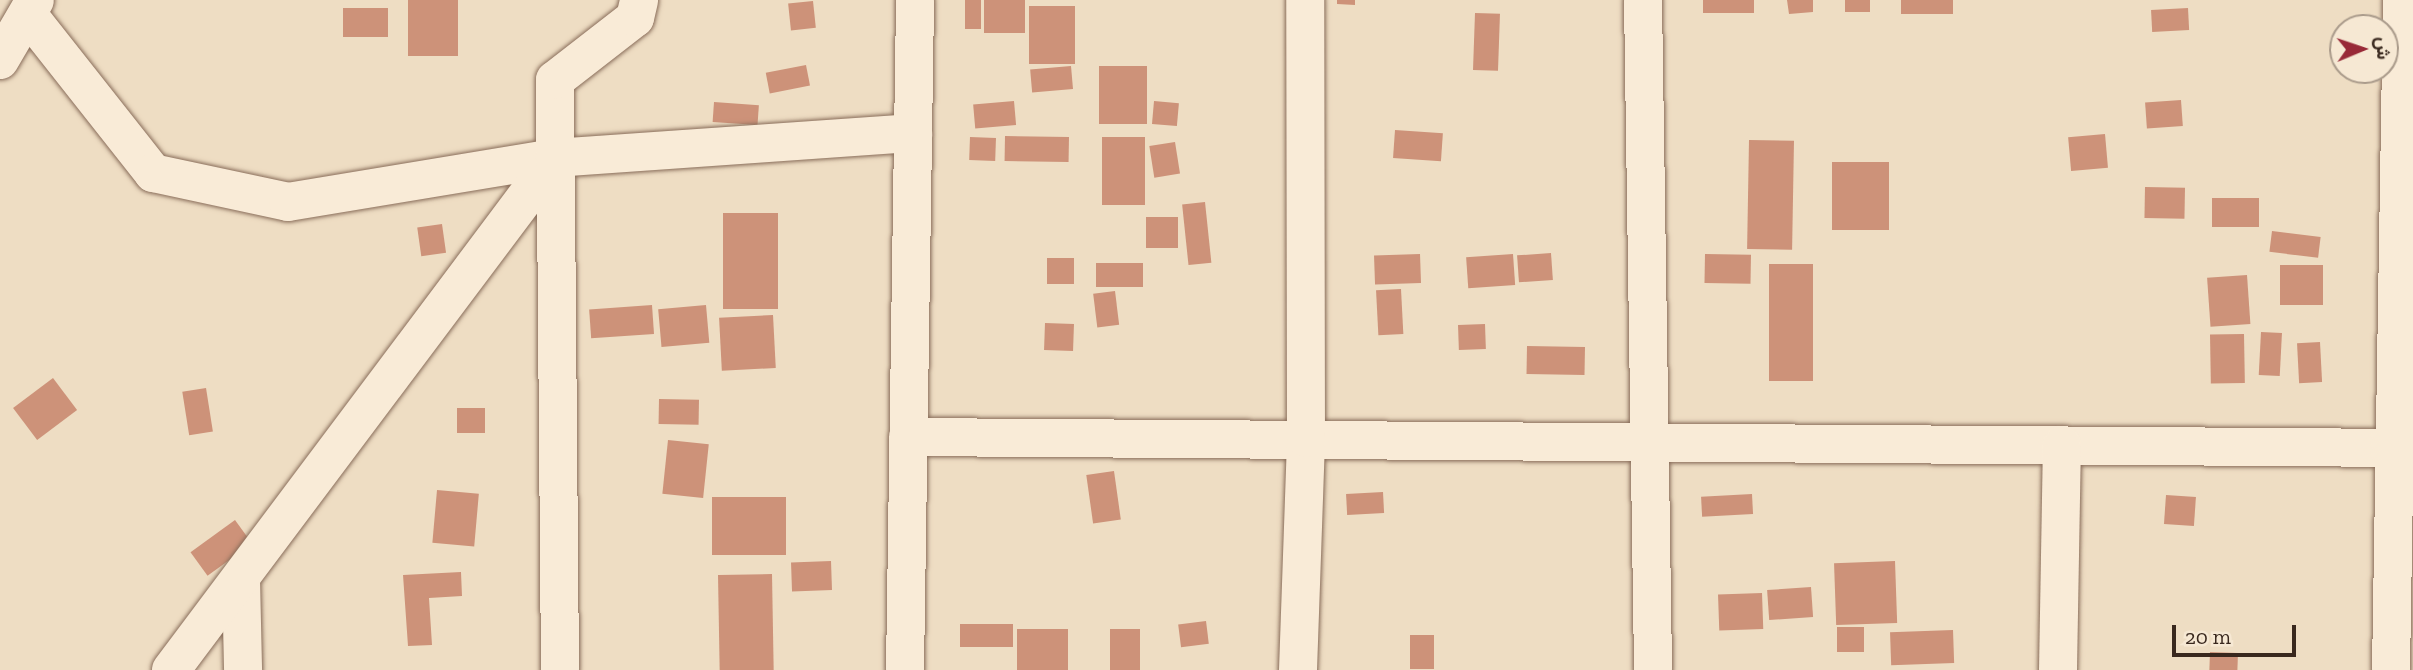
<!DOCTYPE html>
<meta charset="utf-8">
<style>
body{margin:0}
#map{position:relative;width:2413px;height:670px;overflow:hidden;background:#eeddc3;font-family:"Zilla Slab",Vazirmatn,serif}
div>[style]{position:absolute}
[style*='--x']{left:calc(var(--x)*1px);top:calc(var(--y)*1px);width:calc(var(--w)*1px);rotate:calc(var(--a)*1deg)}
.building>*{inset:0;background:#cd9279;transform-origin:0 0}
.roads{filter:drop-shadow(0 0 2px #896d5a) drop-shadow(0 0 2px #896d5a)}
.minor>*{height:38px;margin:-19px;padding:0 19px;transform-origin:19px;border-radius:19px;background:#f9ebd7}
span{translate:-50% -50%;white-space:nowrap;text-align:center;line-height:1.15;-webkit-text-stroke:7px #f6e8d3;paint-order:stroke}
.north{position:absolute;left:2329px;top:14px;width:70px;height:70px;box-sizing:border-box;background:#f6e8d3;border:2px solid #aa9b8b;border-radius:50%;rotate:88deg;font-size:19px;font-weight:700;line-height:28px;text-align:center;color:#39281e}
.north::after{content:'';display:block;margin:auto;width:24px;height:32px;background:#982937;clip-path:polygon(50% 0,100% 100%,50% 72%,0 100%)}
.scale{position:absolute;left:2172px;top:625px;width:124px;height:32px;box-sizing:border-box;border:4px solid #39281e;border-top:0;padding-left:9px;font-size:21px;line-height:24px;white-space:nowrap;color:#39281e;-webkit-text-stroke:5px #f6e8d3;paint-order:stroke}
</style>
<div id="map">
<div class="building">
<div style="left:408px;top:0;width:50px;height:56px"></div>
<div style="left:965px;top:0;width:16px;height:29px"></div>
<div style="left:984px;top:0;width:41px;height:33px"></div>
<div style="clip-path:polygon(1337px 0,1355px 0,1355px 5px,1337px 4px)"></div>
<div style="left:1703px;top:0;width:51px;height:13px"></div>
<div style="clip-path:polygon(1787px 0,1813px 0,1813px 12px,1789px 14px)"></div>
<div style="left:1845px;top:0;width:25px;height:12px"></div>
<div style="left:1901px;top:0;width:52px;height:14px"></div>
<div style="left:813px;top:1px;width:27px;height:25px;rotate:84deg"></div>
<div style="left:1029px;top:6px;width:46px;height:58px"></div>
<div style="left:388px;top:8px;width:29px;height:45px;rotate:90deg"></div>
<div style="left:2188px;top:8px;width:22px;height:37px;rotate:87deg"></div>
<div style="left:1475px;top:13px;width:25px;height:57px;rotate:2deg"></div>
<div style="left:806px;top:65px;width:21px;height:41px;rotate:79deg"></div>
<div style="left:1071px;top:66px;width:23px;height:41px;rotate:85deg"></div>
<div style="left:1099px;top:66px;width:48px;height:58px"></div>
<div style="left:2181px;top:100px;width:26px;height:36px;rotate:86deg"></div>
<div style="left:1014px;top:101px;width:24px;height:41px;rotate:85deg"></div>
<div style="left:1154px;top:101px;width:25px;height:23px;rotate:5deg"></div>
<div style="left:714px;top:102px;width:45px;height:20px;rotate:4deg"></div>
<div style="left:1395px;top:130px;width:48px;height:28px;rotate:4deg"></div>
<div style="left:2105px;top:134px;width:34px;height:37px;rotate:85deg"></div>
<div style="left:1005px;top:136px;width:64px;height:25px;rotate:1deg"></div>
<div style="left:970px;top:137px;width:26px;height:23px;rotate:2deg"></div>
<div style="left:1102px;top:137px;width:43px;height:68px"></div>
<div style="left:1749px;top:140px;width:45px;height:109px;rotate:1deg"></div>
<div style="left:1175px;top:142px;width:32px;height:26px;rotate:81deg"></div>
<div style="left:1832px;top:162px;width:57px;height:68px"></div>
<div style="left:2145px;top:187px;width:40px;height:31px;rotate:1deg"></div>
<div style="left:2259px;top:198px;width:29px;height:47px;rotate:90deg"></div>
<div style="left:1205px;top:202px;width:61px;height:23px;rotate:84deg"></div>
<div style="left:723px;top:213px;width:55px;height:96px"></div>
<div style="left:1146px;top:217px;width:32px;height:31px"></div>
<div style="left:442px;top:224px;width:29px;height:25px;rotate:82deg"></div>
<div style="left:2272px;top:231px;width:49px;height:21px;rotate:7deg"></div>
<div style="left:1551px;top:253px;width:27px;height:34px;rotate:86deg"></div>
<div style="left:1420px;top:254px;width:29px;height:46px;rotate:88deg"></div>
<div style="left:1513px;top:254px;width:31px;height:47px;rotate:86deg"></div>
<div style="left:1705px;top:254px;width:46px;height:29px;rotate:1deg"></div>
<div style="left:1047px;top:258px;width:27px;height:26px"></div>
<div style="left:1143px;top:263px;width:24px;height:47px;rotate:90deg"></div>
<div style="left:1769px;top:264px;width:44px;height:117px"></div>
<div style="left:2280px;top:265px;width:43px;height:40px"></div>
<div style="left:2247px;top:275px;width:49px;height:40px;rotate:86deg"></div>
<div style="left:1401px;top:289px;width:45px;height:25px;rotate:87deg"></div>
<div style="left:1115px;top:291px;width:34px;height:22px;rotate:83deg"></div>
<div style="left:652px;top:305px;width:29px;height:63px;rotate:86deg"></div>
<div style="left:706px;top:305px;width:38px;height:48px;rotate:85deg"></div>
<div style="left:773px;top:315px;width:53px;height:54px;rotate:87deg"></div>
<div style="left:1045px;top:323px;width:29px;height:27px;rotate:2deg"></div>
<div style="left:1485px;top:324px;width:25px;height:27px;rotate:88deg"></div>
<div style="left:2261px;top:332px;width:21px;height:43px;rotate:3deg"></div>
<div style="left:2244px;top:334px;width:49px;height:34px;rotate:89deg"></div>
<div style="left:2320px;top:342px;width:40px;height:23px;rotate:87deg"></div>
<div style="left:1527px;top:346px;width:58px;height:28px;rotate:1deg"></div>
<div style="left:53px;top:378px;width:40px;height:50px;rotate:53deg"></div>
<div style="left:206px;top:388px;width:44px;height:24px;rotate:81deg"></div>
<div style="left:659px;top:399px;width:40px;height:25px;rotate:1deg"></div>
<div style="left:485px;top:408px;width:25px;height:28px;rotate:90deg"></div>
<div style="left:668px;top:440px;width:41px;height:54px;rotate:6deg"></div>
<div style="left:1114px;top:471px;width:49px;height:28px;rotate:82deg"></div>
<div style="left:437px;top:490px;width:42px;height:53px;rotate:5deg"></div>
<div style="left:1383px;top:492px;width:21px;height:37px;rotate:87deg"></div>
<div style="left:1752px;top:494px;width:20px;height:51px;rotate:87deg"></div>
<div style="left:2166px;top:495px;width:30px;height:29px;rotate:4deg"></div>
<div style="left:786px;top:497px;width:58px;height:74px;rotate:90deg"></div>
<div style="left:235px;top:520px;width:29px;height:55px;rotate:54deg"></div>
<div style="left:831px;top:561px;width:29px;height:40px;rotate:88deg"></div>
<div style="left:1895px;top:561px;width:62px;height:61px;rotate:88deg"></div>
<div style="clip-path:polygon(461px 572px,462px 596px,429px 598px,432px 645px,408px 646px,403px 575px)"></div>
<div style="left:772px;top:574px;width:96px;height:54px;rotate:89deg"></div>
<div style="left:1811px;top:587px;width:30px;height:44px;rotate:86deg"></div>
<div style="left:1762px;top:593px;width:36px;height:44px;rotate:88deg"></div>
<div style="left:1206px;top:621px;width:23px;height:28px;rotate:83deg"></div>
<div style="left:960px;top:624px;width:53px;height:23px"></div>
<div style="left:1837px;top:627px;width:27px;height:25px"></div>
<div style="left:1017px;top:629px;width:51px;height:41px"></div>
<div style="left:1110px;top:629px;width:30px;height:41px"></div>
<div style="left:1953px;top:630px;width:33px;height:63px;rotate:88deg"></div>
<div style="left:1410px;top:635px;width:24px;height:34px"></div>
<div style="left:2210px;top:652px;width:28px;height:18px;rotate:2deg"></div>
</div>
<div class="roads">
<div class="minor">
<div style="--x:1643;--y:0;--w:670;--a:89.14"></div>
<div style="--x:30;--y:17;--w:199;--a:51.7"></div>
<div style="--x:153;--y:173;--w:138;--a:12.1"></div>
<div style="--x:288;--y:202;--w:271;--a:-9.4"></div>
<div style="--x:0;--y:60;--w:69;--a:-59.7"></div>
<div style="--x:908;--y:437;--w:1505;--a:0.42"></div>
<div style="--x:241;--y:579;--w:91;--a:88.7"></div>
<div style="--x:171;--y:670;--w:640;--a:-53.13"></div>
<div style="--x:555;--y:158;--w:359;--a:-4"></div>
<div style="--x:560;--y:670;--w:590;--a:-90.49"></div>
<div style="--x:555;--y:80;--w:101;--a:-37.8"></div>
<div style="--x:635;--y:18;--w:18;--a:-77"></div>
<div style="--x:905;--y:670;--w:670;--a:-89.14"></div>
<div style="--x:1298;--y:670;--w:232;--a:-88"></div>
<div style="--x:1306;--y:438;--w:438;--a:-90.1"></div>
<div style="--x:2058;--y:670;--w:225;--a:-89"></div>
<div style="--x:2391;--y:670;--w:670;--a:-89.06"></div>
</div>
</div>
<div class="north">ش</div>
<div class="scale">20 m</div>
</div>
